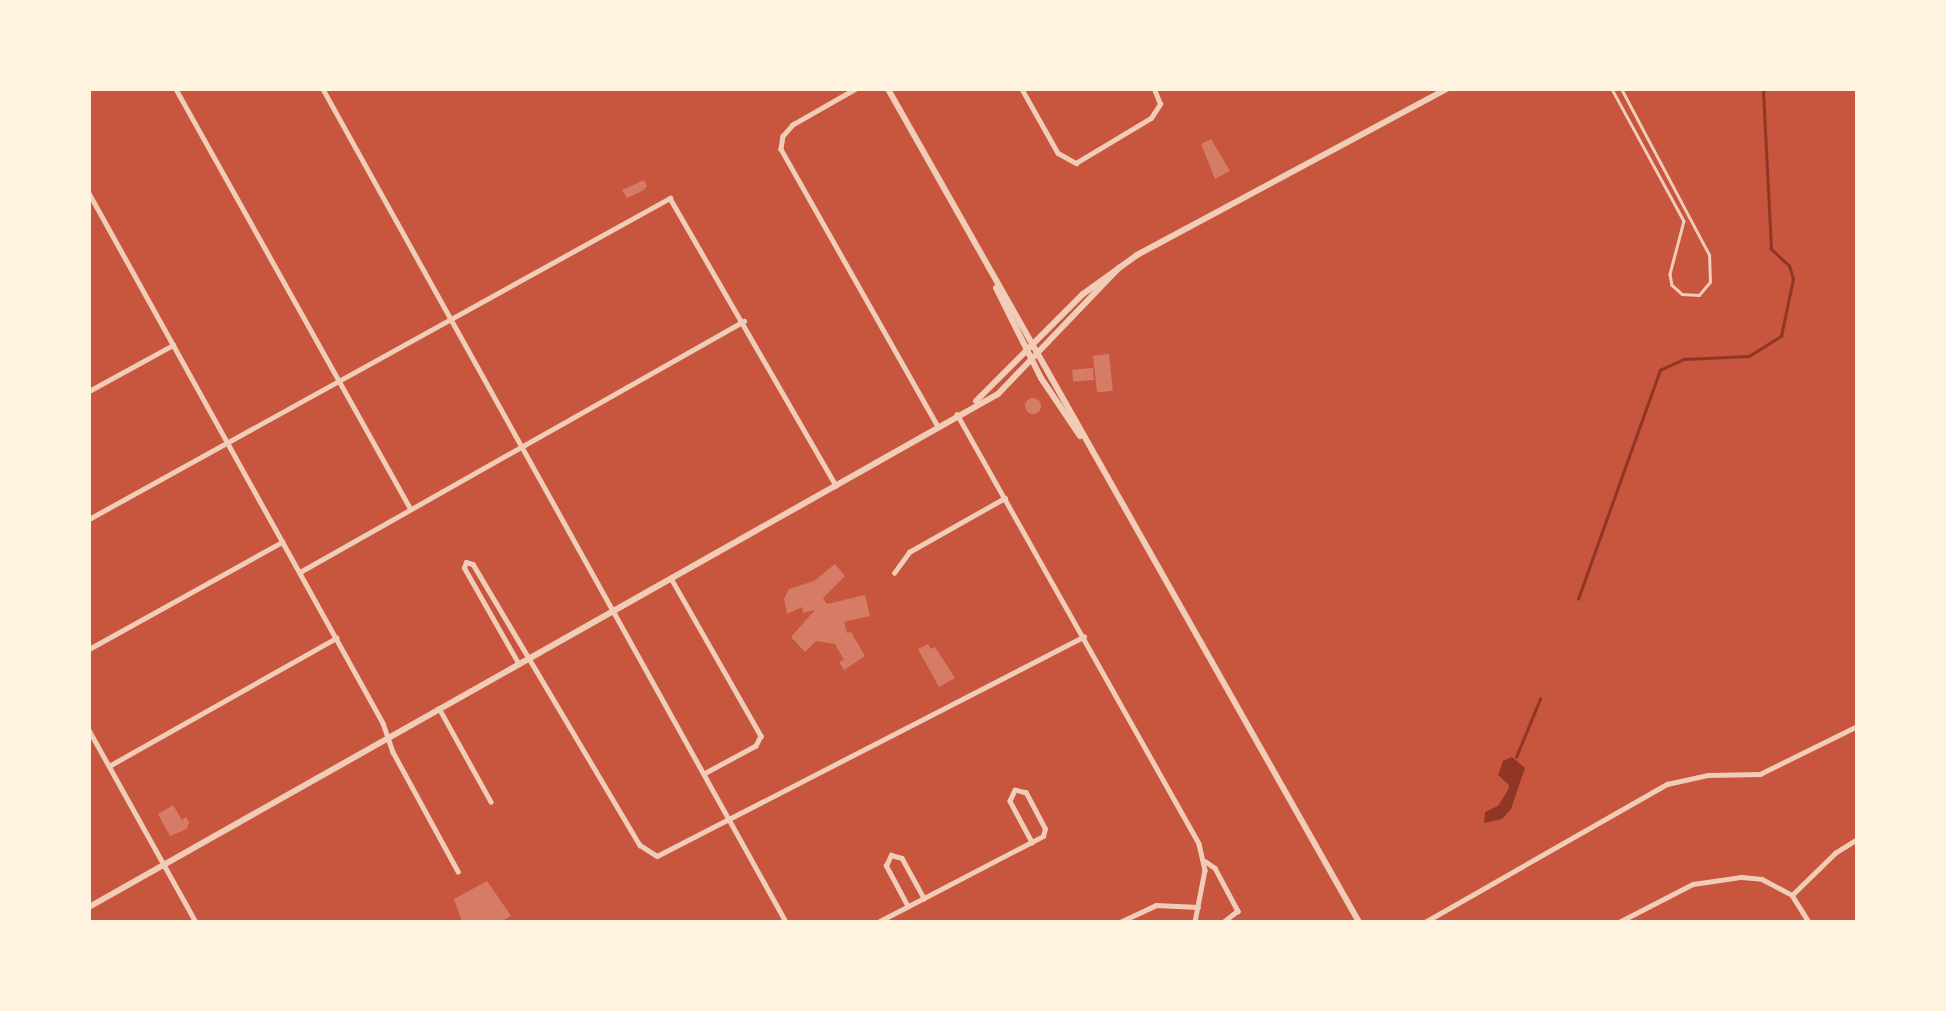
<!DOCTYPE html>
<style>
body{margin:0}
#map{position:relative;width:1946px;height:1011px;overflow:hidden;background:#c8553d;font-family:"Exo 2",sans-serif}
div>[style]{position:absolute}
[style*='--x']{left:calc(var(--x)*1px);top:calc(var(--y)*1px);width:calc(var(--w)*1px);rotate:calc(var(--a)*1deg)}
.water>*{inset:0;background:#8f3625}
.stream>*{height:2.5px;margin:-1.25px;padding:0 1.25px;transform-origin:1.25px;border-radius:1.25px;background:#8f3625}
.building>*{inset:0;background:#d67c66;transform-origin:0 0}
.round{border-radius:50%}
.service>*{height:2.5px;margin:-1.25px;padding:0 1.25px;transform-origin:1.25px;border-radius:1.25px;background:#f1ccb7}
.minor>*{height:4.5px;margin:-2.25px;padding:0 2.25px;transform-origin:2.25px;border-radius:2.25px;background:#f1ccb7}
.tertiary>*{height:6px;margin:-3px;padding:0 3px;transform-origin:3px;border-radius:3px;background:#f1ccb7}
span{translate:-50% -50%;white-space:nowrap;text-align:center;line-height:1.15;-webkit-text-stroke:5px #fff3e0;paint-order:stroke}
.frame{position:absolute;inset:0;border:91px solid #fff3e0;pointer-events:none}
</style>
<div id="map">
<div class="water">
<div style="clip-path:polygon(1512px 757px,1525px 768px,1511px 809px,1502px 819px,1484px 823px,1485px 812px,1498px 806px,1508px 790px,1509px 785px,1498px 775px,1503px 761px)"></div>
</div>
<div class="stream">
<div style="--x:1578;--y:599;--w:243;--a:-70.3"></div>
<div style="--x:1660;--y:370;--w:26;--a:-25"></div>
<div style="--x:1684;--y:359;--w:65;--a:-2.6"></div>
<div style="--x:1749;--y:356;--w:38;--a:-32"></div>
<div style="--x:1781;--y:336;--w:58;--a:-78.1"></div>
<div style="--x:1793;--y:279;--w:14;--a:-107"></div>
<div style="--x:1789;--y:266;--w:25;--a:-137"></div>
<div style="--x:1771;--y:249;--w:160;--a:-92.9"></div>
<div style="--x:1516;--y:757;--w:63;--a:-67.5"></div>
</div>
<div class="building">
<div style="clip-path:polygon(1211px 139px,1230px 171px,1215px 179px,1201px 144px)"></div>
<div style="clip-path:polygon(644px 180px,647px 186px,644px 190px,627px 198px,622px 190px)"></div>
<div style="left:1109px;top:354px;width:37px;height:16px;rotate:84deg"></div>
<div style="left:1093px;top:368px;width:12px;height:21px;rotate:85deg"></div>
<div class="round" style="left:1025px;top:398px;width:16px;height:16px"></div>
<div style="clip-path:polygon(835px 564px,845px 576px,823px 598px,827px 604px,865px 595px,870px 616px,844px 622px,847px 633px,851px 632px,865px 656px,844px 670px,839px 662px,844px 660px,835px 644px,816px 641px,805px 652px,791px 637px,815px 610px,803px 613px,802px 607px,787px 614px,784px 599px,789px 589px,814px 581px)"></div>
<div style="clip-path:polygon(928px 644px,931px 649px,935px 647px,955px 678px,939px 687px,918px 649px)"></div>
<div style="clip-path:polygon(173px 805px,182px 820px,186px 817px,189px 822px,187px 829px,170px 836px,158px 814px)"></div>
<div style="clip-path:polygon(487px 881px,511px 916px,501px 922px,462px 922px,454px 899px)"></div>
</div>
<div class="service">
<div style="--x:1612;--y:89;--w:150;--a:61.4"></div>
<div style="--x:1684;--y:221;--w:55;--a:104.8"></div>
<div style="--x:1670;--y:274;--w:11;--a:80"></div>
<div style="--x:1672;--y:285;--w:13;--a:42"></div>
<div style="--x:1682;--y:294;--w:17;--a:3"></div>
<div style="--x:1699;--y:295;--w:17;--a:-50"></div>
<div style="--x:1710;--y:282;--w:27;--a:-92"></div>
<div style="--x:1709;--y:255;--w:188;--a:-117.9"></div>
</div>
<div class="minor">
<div style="--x:176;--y:89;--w:481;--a:60.8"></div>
<div style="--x:323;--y:89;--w:953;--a:60.93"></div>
<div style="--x:856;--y:89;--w:73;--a:150.3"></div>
<div style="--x:793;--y:125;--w:15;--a:132"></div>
<div style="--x:783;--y:136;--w:13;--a:99"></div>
<div style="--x:781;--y:149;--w:318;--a:60.5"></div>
<div style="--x:1022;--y:89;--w:73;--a:60.6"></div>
<div style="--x:1058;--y:153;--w:21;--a:29"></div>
<div style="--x:1076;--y:163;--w:87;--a:-31"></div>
<div style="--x:1151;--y:118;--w:17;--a:-57"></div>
<div style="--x:1160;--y:104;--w:16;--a:-112"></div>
<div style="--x:89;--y:193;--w:606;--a:60.98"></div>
<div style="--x:383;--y:723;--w:31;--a:71"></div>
<div style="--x:393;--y:752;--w:136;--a:61.4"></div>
<div style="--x:89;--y:391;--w:96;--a:-28.7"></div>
<div style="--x:957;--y:414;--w:493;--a:60.6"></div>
<div style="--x:1199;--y:844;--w:27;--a:77"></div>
<div style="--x:1205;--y:870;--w:53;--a:100.9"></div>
<div style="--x:89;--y:519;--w:664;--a:-28.92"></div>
<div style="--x:670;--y:198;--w:332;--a:60"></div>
<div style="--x:300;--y:572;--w:510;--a:-29.48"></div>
<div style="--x:894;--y:573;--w:26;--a:-54"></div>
<div style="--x:909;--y:552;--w:110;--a:-29.4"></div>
<div style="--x:671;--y:578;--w:182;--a:60.3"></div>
<div style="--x:761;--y:736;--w:11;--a:117"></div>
<div style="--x:756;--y:746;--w:59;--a:151.7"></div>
<div style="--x:89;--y:649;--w:221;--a:-29"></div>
<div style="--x:518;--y:663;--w:109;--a:-119.6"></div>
<div style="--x:464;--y:568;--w:6;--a:-72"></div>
<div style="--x:466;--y:562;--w:7;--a:16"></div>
<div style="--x:473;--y:564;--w:327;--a:59.3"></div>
<div style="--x:640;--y:845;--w:20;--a:33"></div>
<div style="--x:657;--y:856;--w:480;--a:-27.2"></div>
<div style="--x:439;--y:708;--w:107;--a:61"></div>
<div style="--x:89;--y:730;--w:220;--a:60.9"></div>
<div style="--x:109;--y:766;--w:261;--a:-29.4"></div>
<div style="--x:1205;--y:861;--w:12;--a:35"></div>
<div style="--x:1215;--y:868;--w:49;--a:61.9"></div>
<div style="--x:1238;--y:911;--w:18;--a:142"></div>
<div style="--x:1792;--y:895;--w:60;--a:-44.3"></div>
<div style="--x:1835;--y:853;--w:26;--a:-32"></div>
<div style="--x:908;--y:907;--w:47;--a:-118.2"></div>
<div style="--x:886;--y:866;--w:12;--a:-66"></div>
<div style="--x:891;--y:855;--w:11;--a:15"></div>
<div style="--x:902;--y:858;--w:46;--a:61.2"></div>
<div style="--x:878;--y:922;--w:186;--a:-27.5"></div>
<div style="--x:1043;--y:836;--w:7;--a:-74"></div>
<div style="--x:1045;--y:829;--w:41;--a:-117.8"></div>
<div style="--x:1026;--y:793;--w:11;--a:-165"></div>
<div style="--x:1015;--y:790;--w:12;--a:114"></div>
<div style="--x:1010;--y:801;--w:47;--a:61.8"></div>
<div style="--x:1120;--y:922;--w:40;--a:-25"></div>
<div style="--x:1156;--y:905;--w:42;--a:2.7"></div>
<div style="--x:1425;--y:922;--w:279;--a:-29.7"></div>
<div style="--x:1667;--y:784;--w:42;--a:-12.4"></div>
<div style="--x:1708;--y:775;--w:52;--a:-1.1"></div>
<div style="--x:1760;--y:774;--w:108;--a:-26.3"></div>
<div style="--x:1619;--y:922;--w:83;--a:-27.2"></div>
<div style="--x:1693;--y:884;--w:49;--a:-8.3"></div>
<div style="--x:1741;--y:877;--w:21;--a:5"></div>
<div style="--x:1762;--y:879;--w:34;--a:28"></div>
<div style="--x:1792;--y:895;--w:32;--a:58"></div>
</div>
<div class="tertiary">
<div style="--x:888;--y:89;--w:957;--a:60.52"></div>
<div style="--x:996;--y:288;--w:101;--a:63.4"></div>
<div style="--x:1041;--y:378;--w:70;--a:56.1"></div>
<div style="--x:976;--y:401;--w:151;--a:-45"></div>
<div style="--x:1083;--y:294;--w:67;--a:-35.8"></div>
<div style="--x:1137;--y:255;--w:352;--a:-28.2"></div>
<div style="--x:89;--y:907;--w:1044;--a:-29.44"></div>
<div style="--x:998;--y:394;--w:175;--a:-46.2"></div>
</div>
<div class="frame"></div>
</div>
